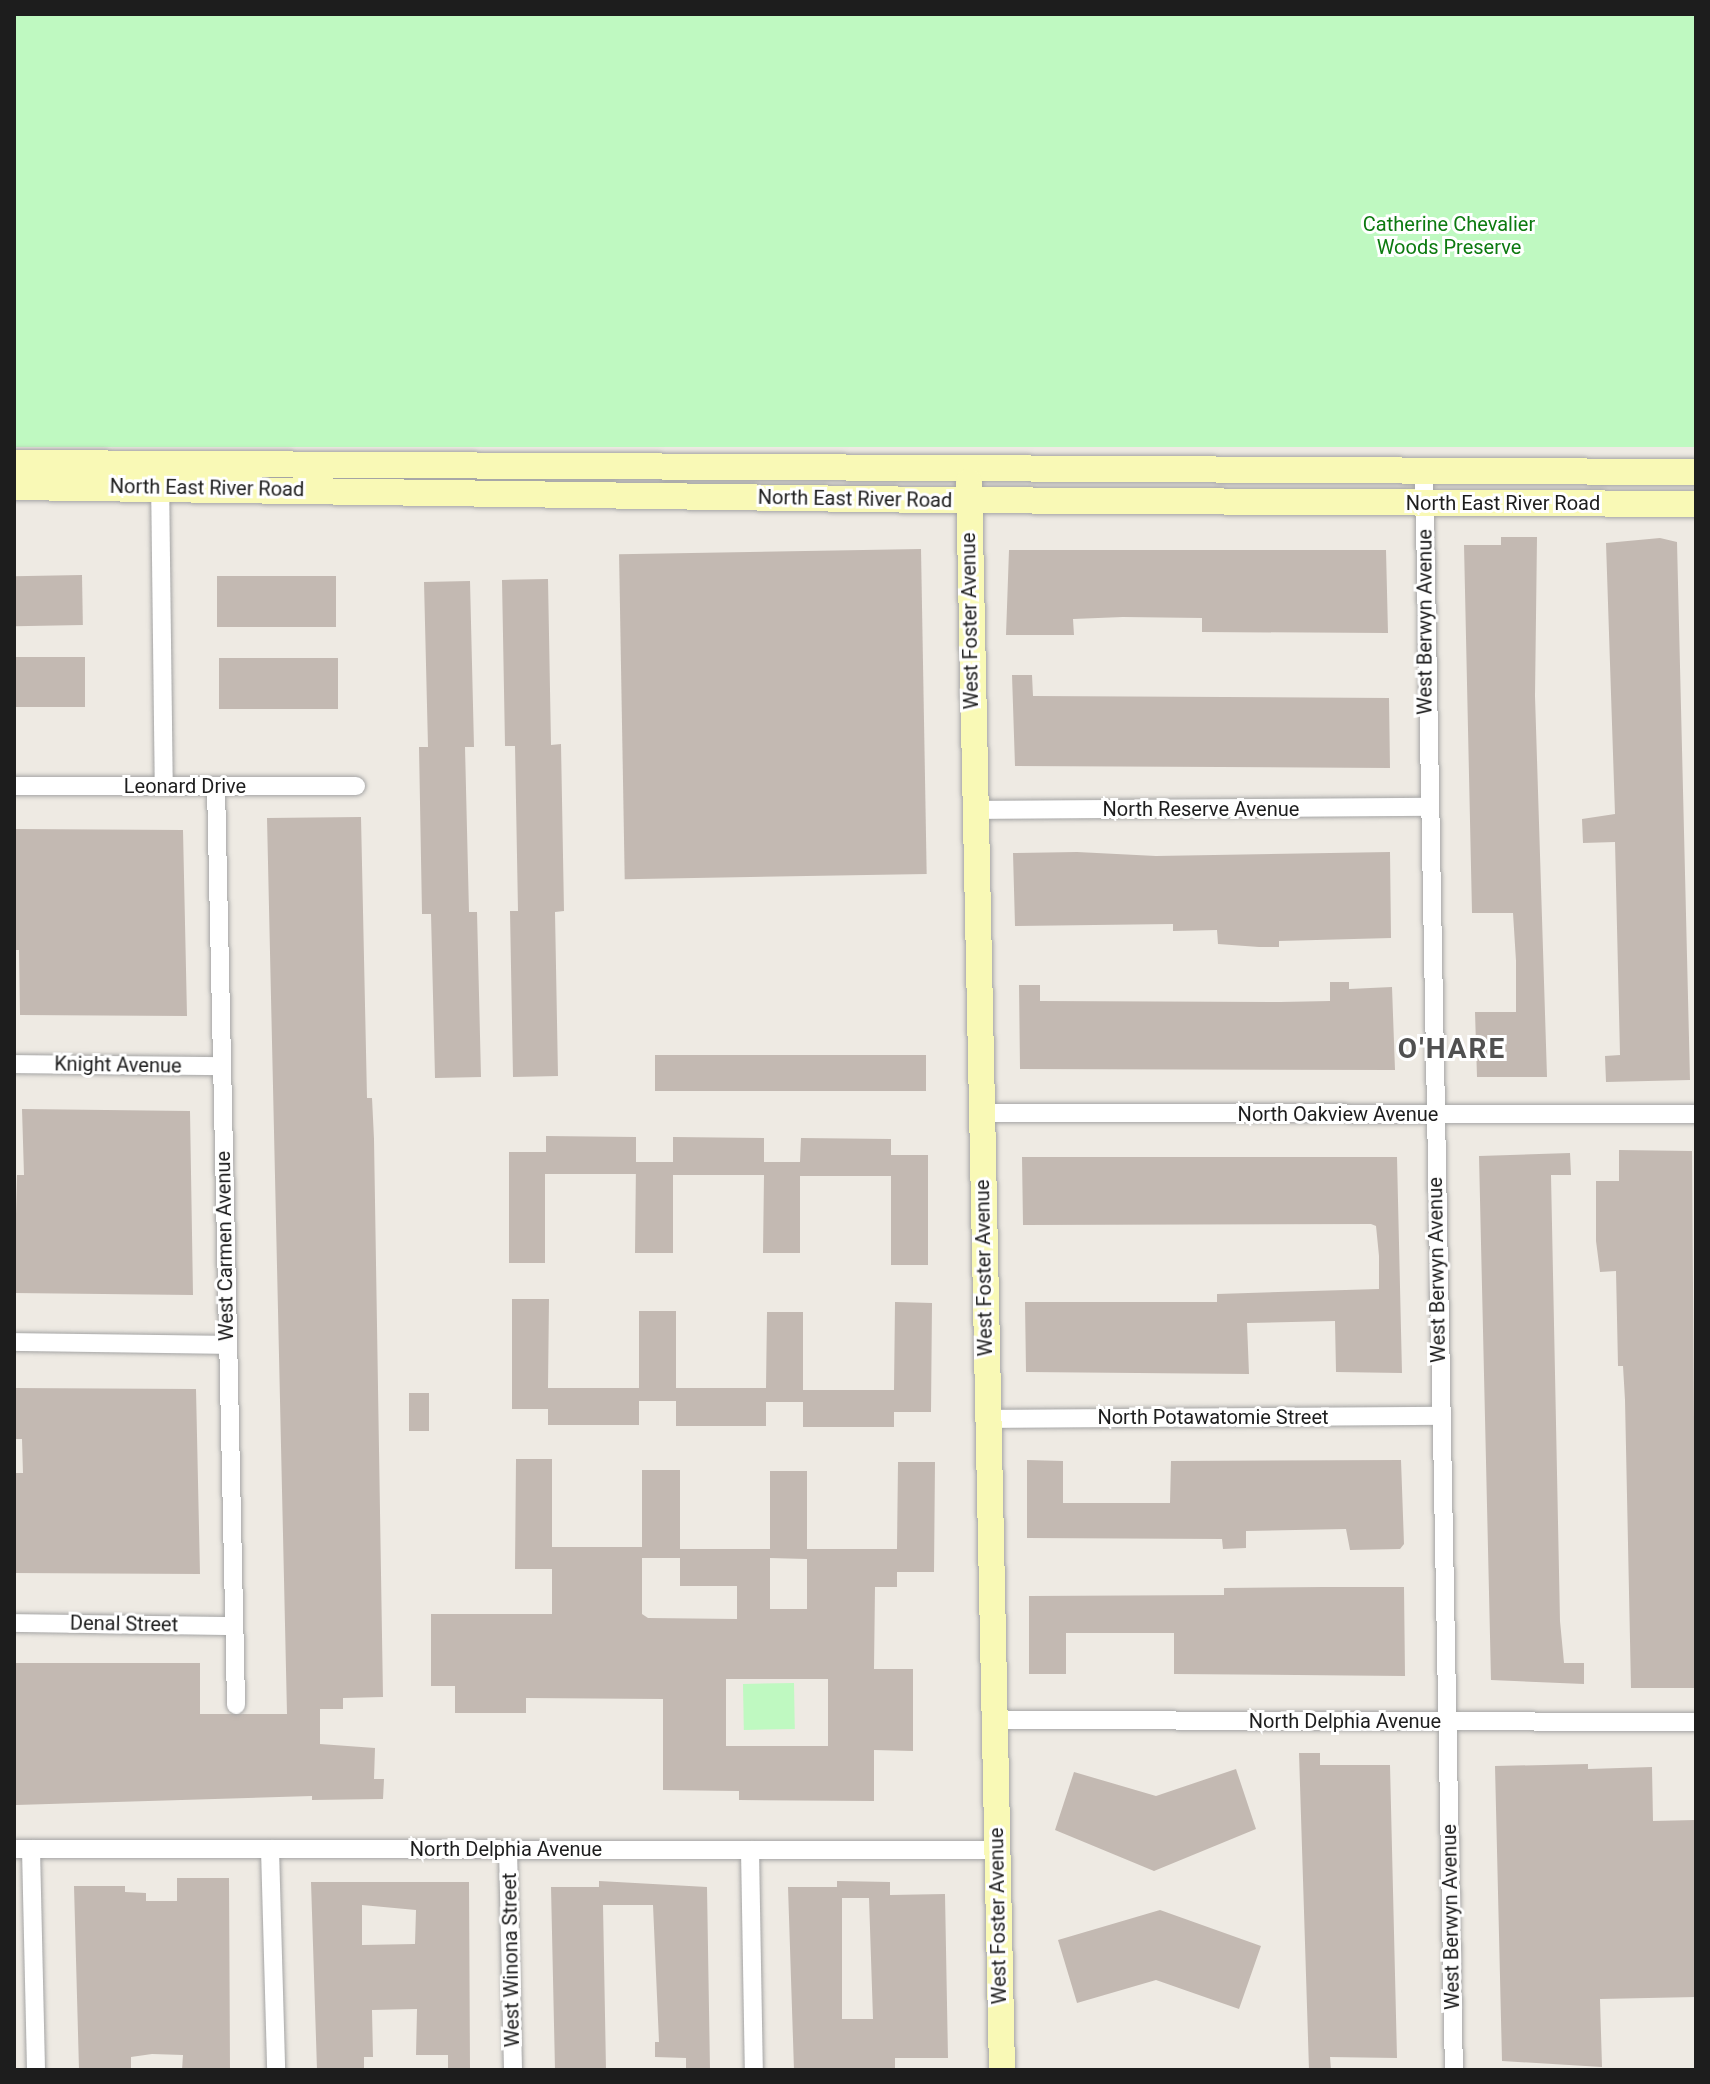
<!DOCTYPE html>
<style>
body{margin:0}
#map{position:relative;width:1710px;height:2084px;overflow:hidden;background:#eeeae3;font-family:Roboto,sans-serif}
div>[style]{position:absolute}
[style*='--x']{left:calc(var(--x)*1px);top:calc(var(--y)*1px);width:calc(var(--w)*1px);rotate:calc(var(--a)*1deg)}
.park>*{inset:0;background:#bff9c1;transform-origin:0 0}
.building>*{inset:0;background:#c3b9b2;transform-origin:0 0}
.roads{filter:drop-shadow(0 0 2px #a4a4a4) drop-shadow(0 0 2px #a4a4a4)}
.street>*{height:18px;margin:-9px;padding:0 9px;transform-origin:9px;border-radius:9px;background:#fff}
.secondary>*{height:26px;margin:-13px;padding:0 13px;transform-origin:13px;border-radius:13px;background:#f9f9b6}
span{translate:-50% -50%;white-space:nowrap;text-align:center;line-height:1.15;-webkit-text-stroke:6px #fff;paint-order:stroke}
.park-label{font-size:20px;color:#0c7a10}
.street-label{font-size:20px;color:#1d1d1d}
.district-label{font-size:28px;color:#505050;font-weight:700;letter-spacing:2px}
.frame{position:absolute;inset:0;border:16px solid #1d1d1d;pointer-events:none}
</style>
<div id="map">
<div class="park">
<div style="left:14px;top:14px;width:1682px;height:433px"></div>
<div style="left:794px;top:1683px;width:46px;height:51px;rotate:89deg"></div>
</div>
<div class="building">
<div style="clip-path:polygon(1501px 537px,1537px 537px,1535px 696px,1547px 1077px,1477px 1077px,1475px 1012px,1516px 1012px,1516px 961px,1513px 913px,1472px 913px,1464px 545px,1501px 545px)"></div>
<div style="clip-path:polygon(1660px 538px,1677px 542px,1690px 1080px,1606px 1082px,1605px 1056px,1620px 1055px,1615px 842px,1583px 843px,1582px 819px,1615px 814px,1606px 543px)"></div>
<div style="left:921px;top:549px;width:325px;height:302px;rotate:89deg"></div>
<div style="clip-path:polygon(1009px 550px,1386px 550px,1388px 633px,1202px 632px,1202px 618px,1123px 617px,1073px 619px,1074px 635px,1006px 635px)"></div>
<div style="left:82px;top:575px;width:50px;height:68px;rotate:89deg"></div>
<div style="left:336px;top:576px;width:51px;height:119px;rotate:90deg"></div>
<div style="clip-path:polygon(548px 579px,551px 745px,561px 744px,564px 911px,555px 912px,558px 1076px,513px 1077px,510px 911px,518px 911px,515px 746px,505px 746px,502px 580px)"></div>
<div style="clip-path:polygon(470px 581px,474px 747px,465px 747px,469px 912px,477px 912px,481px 1077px,435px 1078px,431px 914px,422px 914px,419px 747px,428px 747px,424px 582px)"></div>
<div style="left:85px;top:657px;width:50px;height:71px;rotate:90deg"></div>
<div style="left:338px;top:658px;width:51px;height:119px;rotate:90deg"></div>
<div style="clip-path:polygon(1012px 675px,1032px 675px,1033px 696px,1389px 698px,1390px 768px,1015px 766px)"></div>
<div style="clip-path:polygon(361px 817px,367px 1098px,372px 1098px,374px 1139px,383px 1697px,343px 1698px,343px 1709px,320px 1709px,320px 1744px,375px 1748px,374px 1779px,384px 1779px,383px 1799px,312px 1800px,312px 1796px,16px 1805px,14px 1663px,200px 1663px,200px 1714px,287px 1714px,267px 818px)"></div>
<div style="clip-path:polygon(15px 829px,183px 830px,187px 1016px,20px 1015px,19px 950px,14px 950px)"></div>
<div style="clip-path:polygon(1077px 852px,1156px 856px,1390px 852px,1391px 938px,1279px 941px,1279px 947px,1259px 947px,1218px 944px,1217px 930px,1173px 931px,1173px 924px,1015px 926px,1013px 853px)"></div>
<div style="clip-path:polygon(1330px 982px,1349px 982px,1349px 989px,1392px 987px,1395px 1070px,1020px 1069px,1019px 985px,1040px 985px,1040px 1001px,1280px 1002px,1330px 1001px)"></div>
<div style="left:655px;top:1055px;width:271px;height:36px"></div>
<div style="clip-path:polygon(22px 1109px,190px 1111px,193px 1295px,14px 1293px,17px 1175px,24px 1175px)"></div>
<div style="clip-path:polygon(546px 1136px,636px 1137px,636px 1174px,545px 1174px,545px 1263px,509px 1263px,509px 1152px,546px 1152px)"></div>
<div style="clip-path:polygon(673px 1137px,764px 1138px,764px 1162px,800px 1162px,801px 1138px,891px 1139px,891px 1155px,928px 1155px,928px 1265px,891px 1265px,891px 1176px,800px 1176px,800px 1253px,763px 1253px,764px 1175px,673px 1175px,673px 1253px,635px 1253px,636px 1162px,673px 1162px)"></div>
<div style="clip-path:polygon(1619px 1150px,1692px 1151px,1696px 1688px,1631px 1688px,1625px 1400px,1623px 1366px,1618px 1366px,1616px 1271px,1600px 1272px,1596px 1241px,1596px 1181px,1619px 1181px)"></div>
<div style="clip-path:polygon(1570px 1153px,1571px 1175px,1551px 1175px,1560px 1621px,1564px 1663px,1584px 1663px,1584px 1684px,1491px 1680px,1479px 1156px)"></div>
<div style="clip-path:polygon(1022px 1157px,1397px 1157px,1402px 1373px,1336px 1372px,1335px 1321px,1247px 1323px,1249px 1374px,1026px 1372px,1025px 1302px,1217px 1302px,1217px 1294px,1379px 1289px,1379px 1256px,1376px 1226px,1371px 1224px,1023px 1225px)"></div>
<div style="clip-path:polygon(512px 1299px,549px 1299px,548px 1388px,639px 1388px,639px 1311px,676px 1311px,676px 1401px,639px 1401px,639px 1425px,548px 1425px,548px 1409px,512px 1409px)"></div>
<div style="clip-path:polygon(895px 1302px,932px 1303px,931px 1412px,894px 1412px,894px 1427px,803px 1427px,803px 1390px,894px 1390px)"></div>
<div style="clip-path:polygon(767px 1312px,803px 1312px,803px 1402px,766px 1402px,766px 1426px,676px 1426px,676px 1388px,766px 1388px)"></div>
<div style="clip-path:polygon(14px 1388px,196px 1389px,200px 1574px,14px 1573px,14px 1473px,23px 1473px,22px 1439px,14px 1439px)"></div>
<div style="left:409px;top:1393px;width:20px;height:38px"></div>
<div style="clip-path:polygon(evenodd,516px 1459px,552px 1459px,552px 1547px,642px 1547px,642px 1470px,680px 1470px,680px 1558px,680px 1549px,770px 1549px,770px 1609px,807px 1609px,807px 1559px,770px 1558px,770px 1471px,807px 1471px,807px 1549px,897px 1549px,898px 1462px,935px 1462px,934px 1572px,897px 1572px,897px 1587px,875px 1587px,874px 1669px,913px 1669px,913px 1751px,874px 1750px,874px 1801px,739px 1800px,739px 1791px,663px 1790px,663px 1699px,526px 1698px,526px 1713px,455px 1713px,455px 1686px,431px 1686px,431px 1614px,552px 1614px,552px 1569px,515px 1569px,516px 1459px,642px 1558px,680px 1558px,680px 1586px,737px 1586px,737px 1619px,648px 1618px,642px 1614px,642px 1558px,516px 1459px,726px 1679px,828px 1679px,828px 1746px,726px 1746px,726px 1679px)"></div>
<div style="clip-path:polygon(1027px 1460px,1063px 1461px,1063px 1503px,1170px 1503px,1171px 1461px,1401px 1460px,1404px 1544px,1400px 1549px,1350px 1550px,1346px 1529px,1246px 1531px,1246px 1548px,1223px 1549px,1222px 1539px,1027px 1538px)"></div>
<div style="clip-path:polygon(1324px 1587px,1404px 1587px,1405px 1676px,1174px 1674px,1174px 1633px,1066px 1633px,1066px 1674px,1029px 1674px,1029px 1596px,1224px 1595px,1224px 1588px)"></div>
<div style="clip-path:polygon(1299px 1753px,1320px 1753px,1320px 1765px,1390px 1765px,1397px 2058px,1330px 2057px,1331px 2070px,1309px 2070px)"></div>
<div style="clip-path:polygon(1588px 1764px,1588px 1769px,1652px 1767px,1653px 1821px,1696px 1820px,1696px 1997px,1600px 1999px,1602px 2067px,1502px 2061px,1495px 1766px)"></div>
<div style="clip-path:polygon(1236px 1769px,1256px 1829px,1154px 1871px,1055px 1830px,1074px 1772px,1156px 1796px)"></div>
<div style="clip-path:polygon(177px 1878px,229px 1878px,230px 2070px,182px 2070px,183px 2055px,152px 2054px,131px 2057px,131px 2070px,79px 2070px,74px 1886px,125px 1886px,125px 1892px,146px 1893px,146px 1901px,177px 1901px)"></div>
<div style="clip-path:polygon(599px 1881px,707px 1887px,710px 2070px,686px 2070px,686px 2058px,655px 2057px,655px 2042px,659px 2042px,653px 1905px,603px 1905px,606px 2070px,555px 2070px,551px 1887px,599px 1887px)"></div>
<div style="clip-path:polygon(evenodd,837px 1881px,890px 1882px,890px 1895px,945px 1894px,948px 2058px,895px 2058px,895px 2070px,794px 2070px,788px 1887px,837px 1887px,837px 1881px,842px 1898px,869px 1898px,873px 2019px,842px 2019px,842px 1898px)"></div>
<div style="clip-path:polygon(evenodd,311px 1882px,469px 1882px,470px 2070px,448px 2070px,448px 2055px,416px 2055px,417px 2009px,372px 2010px,373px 2057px,364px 2057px,364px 2070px,317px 2070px,311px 1882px,362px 1905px,416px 1910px,415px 1944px,362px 1945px,362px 1905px)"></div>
<div style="clip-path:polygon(1160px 1910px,1261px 1946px,1239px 2009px,1156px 1980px,1077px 2003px,1058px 1940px)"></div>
</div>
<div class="roads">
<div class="street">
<div style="--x:1424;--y:469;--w:1601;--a:88.93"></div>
<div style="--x:160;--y:477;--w:309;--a:89.3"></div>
<div style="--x:14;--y:786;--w:342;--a:0"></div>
<div style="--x:216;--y:786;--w:919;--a:88.75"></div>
<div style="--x:974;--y:810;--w:453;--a:-0.4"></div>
<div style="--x:14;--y:1064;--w:207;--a:0.6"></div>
<div style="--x:981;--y:1113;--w:715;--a:0.08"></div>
<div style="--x:14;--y:1342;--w:213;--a:0.8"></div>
<div style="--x:987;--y:1419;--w:452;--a:-0.4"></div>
<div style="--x:14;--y:1623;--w:220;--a:0.8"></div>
<div style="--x:994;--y:1720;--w:702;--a:0.16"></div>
<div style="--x:14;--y:1849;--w:983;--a:0.06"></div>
<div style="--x:31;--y:1849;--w:221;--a:88.7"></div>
<div style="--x:270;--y:1849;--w:221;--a:88.4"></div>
<div style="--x:508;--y:1849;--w:221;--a:88.7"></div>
<div style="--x:750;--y:1850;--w:220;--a:89"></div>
</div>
<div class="secondary">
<div style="--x:14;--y:463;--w:1682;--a:0.31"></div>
<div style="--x:969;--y:482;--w:1588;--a:88.81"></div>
<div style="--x:14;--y:487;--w:921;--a:0.81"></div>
<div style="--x:935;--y:500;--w:761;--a:0.3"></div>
</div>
</div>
<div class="park-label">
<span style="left:1449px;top:236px">Catherine Chevalier<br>Woods Preserve</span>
</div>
<div class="street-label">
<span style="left:207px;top:488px;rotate:1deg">North East River Road</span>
<span style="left:855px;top:499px;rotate:1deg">North East River Road</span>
<span style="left:1503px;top:503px">North East River Road</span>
<span style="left:970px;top:621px;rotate:-91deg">West Foster Avenue</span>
<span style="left:1425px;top:622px;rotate:-90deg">West Berwyn Avenue</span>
<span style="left:185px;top:786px">Leonard Drive</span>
<span style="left:1201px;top:809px">North Reserve Avenue</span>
<span style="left:118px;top:1065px;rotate:1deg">Knight Avenue</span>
<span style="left:1338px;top:1114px">North Oakview Avenue</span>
<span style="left:225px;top:1246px;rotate:-91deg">West Carmen Avenue</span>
<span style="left:984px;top:1268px;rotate:-91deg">West Foster Avenue</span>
<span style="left:1437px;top:1270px;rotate:-91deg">West Berwyn Avenue</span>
<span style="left:1213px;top:1417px">North Potawatomie Street</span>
<span style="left:124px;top:1624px;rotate:1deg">Denal Street</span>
<span style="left:1345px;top:1721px">North Delphia Avenue</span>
<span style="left:506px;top:1849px">North Delphia Avenue</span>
<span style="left:998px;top:1916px;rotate:-91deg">West Foster Avenue</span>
<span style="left:1451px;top:1917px;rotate:-91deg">West Berwyn Avenue</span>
<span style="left:511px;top:1960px;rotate:-91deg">West Winona Street</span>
</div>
<div class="district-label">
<span style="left:1452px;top:1049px">O'HARE</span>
</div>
<div class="frame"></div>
</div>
